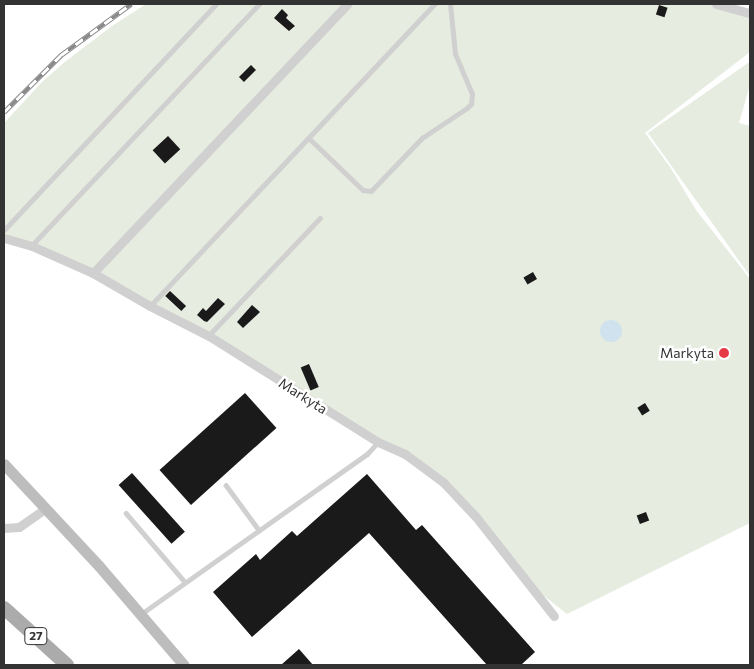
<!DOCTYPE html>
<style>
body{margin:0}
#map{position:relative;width:754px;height:669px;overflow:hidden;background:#fff;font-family:Commissioner,sans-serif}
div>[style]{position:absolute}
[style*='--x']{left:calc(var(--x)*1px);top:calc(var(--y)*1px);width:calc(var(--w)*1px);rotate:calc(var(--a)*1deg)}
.green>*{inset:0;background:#e6ecdf}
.water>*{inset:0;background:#cfe2ee}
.round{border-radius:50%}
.building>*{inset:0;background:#1a1a1a;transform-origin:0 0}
.service>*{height:4.5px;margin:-2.25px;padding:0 2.25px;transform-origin:2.25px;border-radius:2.25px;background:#d0d0d0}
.minor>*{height:9px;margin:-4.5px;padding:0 4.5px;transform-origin:4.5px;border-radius:4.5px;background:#d0d0d0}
.secondary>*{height:11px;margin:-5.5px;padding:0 5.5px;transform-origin:5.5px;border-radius:5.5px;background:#bdbdbd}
.primary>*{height:14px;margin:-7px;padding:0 7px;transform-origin:7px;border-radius:7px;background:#ababab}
.rail>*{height:5px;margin-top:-2.5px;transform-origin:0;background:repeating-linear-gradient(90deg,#fff 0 9px,#888 0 18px);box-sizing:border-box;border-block:1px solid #888}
.dots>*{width:14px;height:14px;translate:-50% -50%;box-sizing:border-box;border:2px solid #fff;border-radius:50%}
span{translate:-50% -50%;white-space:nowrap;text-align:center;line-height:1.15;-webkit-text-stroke:5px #fff;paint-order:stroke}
.shield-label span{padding:1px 4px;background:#fff;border:1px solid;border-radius:4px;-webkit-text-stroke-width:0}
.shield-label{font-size:12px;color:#333;font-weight:700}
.poi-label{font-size:14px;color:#333}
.right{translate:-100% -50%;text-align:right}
.street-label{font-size:14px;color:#333}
.frame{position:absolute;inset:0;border:5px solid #333;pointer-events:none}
</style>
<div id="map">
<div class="green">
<div style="clip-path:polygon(146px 4px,716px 4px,750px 13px,750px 52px,645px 133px,670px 167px,696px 210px,750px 279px,750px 523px,567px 614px,529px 584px,443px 482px,209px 336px,4px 234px,4px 123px,43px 81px,66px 61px,112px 26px)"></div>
<div style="clip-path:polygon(748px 63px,750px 63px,750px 85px,739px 123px,750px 126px,750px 276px,648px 133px)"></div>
</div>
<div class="water">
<div class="round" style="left:600px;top:320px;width:22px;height:22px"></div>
</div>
<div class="building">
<div style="left:659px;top:5px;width:9px;height:10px;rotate:18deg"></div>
<div style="clip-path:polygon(282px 9px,288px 15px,286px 18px,295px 26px,289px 31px,274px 18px)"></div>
<div style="left:251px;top:65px;width:7px;height:17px;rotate:45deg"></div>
<div style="left:168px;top:136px;width:18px;height:21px;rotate:47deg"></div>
<div style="left:533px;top:272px;width:8px;height:11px;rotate:60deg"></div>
<div style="left:170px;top:291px;width:22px;height:7px;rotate:43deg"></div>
<div style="clip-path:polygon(218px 298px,225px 304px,207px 322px,204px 321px,197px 315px,203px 308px,206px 311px)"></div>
<div style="clip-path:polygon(252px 305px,260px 312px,243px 328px,237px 322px)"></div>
<div style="left:309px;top:364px;width:25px;height:9px;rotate:67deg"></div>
<div style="left:245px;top:393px;width:47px;height:115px;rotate:48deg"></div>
<div style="left:645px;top:403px;width:9px;height:9px;rotate:58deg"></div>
<div style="left:132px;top:473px;width:79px;height:18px;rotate:48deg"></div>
<div style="clip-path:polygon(367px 474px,416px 530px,422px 525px,535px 652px,521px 665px,487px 665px,369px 533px,252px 637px,213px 592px,256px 554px,260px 560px,292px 531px,297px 536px)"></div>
<div style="left:646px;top:512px;width:9px;height:10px;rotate:69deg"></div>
<div style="clip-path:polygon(299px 649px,313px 665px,281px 665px)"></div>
</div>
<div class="service">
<div style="--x:309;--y:138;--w:75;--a:43.9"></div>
<div style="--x:363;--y:190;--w:8;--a:7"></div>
<div style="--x:371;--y:191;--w:74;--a:-46.1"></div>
<div style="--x:422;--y:138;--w:54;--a:-33.7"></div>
<div style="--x:467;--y:108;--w:6;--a:-45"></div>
<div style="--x:471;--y:104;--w:10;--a:-84"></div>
<div style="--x:472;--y:94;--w:43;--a:-113"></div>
<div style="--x:455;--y:54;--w:50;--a:-95.7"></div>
<div style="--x:4;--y:230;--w:310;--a:-46.8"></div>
<div style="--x:32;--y:245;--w:331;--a:-46.7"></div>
<div style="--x:150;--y:306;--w:415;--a:-46.7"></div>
<div style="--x:209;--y:335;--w:161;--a:-46.5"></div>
<div style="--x:226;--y:485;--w:56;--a:53.7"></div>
<div style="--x:126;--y:513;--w:91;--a:49.5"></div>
<div style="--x:141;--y:614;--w:277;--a:-35.3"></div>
<div style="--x:367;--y:454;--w:16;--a:-47"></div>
</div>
<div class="minor">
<div style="--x:716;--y:4;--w:35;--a:15"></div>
<div style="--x:4;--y:238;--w:29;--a:16"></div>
<div style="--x:32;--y:246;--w:67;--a:23.9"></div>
<div style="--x:93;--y:273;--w:66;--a:30.1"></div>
<div style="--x:150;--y:306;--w:66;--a:27"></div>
<div style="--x:209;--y:336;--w:199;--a:32.1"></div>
<div style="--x:378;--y:442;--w:30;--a:24"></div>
<div style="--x:405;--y:454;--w:47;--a:36.4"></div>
<div style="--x:443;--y:482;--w:48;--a:46.7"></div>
<div style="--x:476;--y:517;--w:126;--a:51.8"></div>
<div style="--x:93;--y:273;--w:370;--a:-46.6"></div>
<div style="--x:4;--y:528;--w:15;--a:-4"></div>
<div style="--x:19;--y:527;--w:32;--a:-35"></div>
</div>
<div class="secondary">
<div style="--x:4;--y:464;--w:139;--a:47"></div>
<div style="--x:99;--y:566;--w:130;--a:49.4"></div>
</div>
<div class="primary">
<div style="--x:4;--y:608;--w:85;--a:42.1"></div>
</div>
<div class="rail">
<div style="--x:4;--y:112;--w:81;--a:-45"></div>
<div style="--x:61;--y:55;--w:87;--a:-36.1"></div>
</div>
<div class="dots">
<div style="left:724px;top:353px;background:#e63946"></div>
</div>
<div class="shield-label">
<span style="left:36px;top:636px">27</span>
</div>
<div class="poi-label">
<span class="right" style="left:714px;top:353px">Markyta</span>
</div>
<div class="street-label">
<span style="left:303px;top:396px;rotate:32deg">Markyta</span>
</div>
<div class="frame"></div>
</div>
